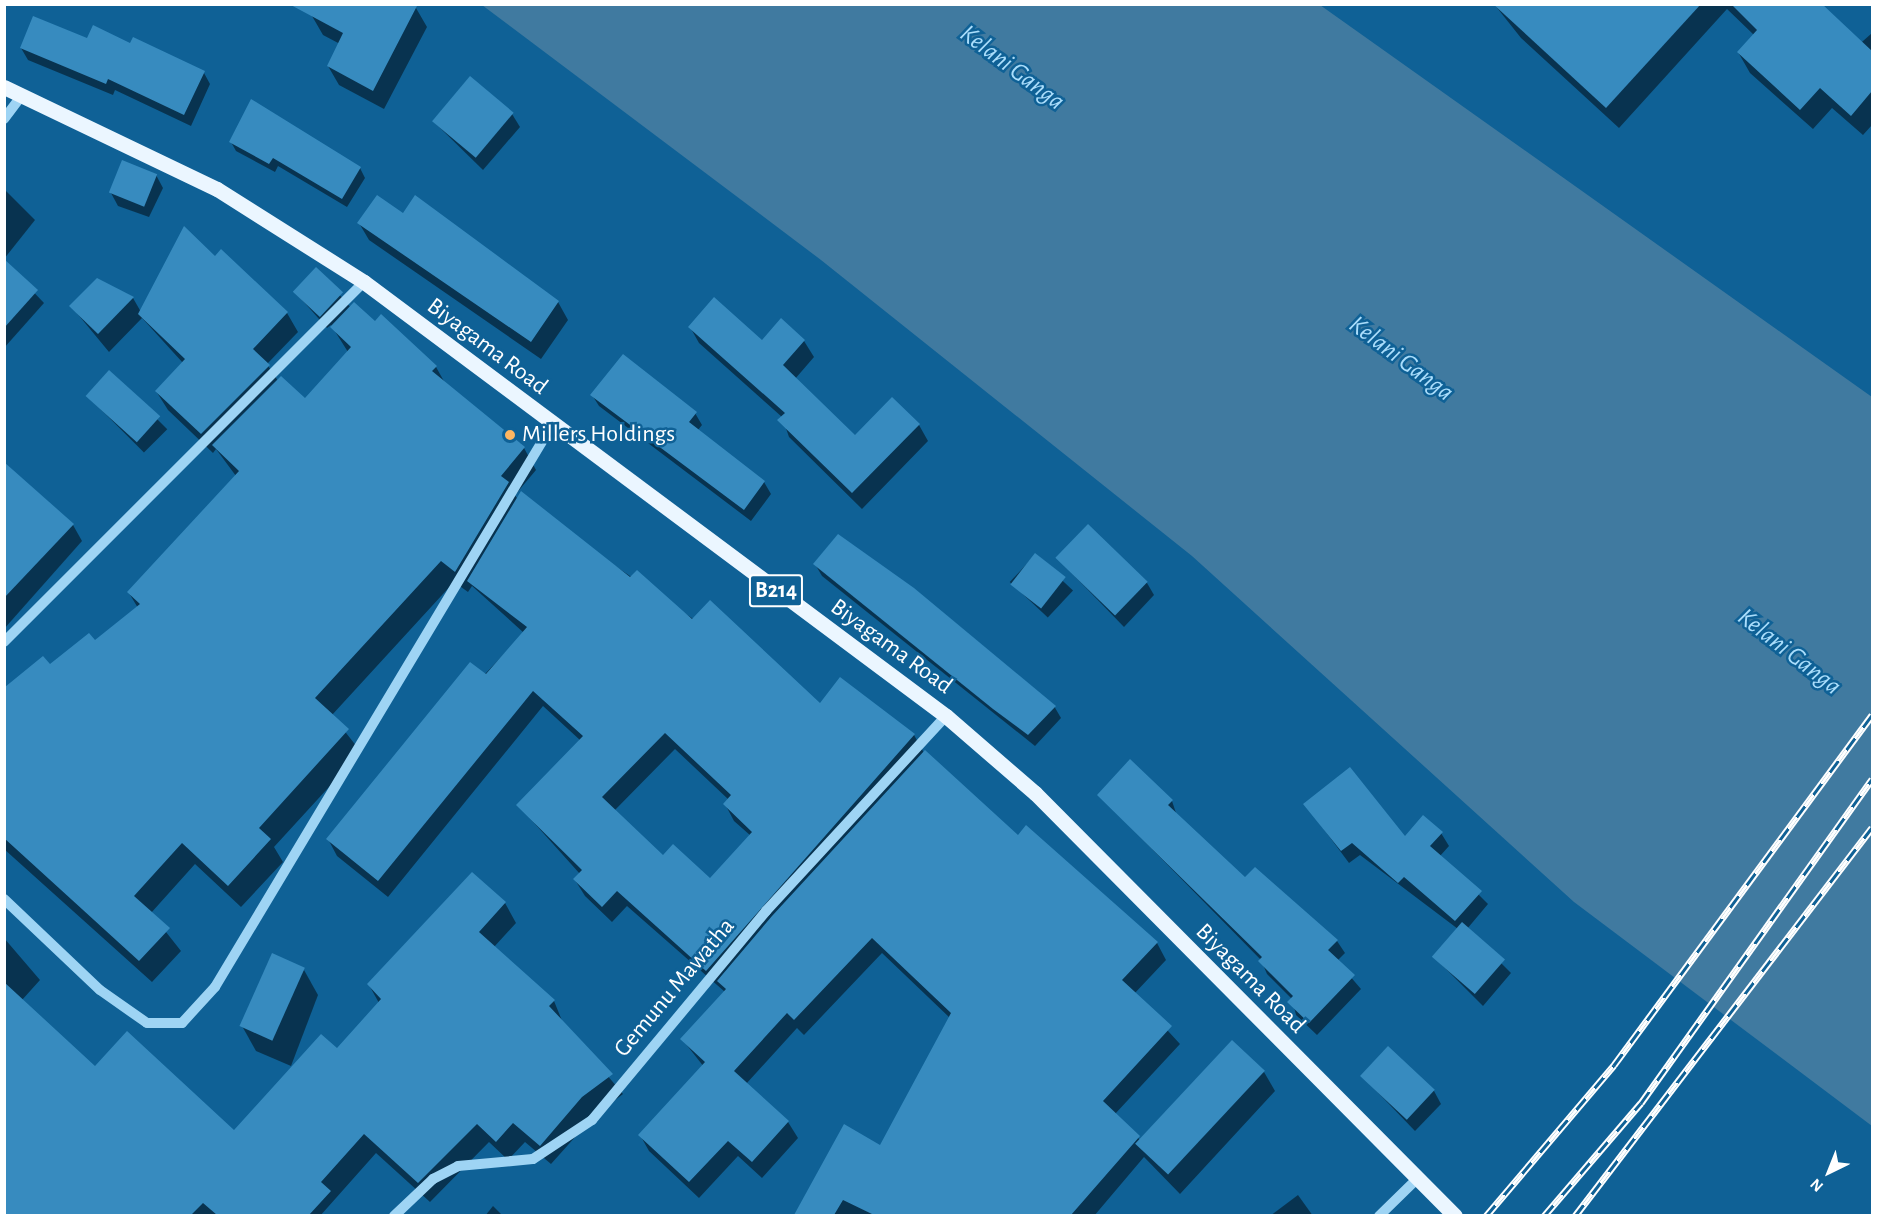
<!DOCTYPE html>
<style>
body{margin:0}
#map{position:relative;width:1877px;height:1220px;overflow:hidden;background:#0f6196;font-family:"Alegreya Sans",sans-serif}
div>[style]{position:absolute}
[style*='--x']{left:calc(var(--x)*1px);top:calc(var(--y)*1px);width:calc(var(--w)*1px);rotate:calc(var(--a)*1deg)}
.water>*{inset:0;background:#407aa0}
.shadow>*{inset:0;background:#0007;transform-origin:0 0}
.building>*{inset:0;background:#378bbf;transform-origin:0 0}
.minor>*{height:10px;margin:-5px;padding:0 5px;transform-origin:5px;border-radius:5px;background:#9ed4f4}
.major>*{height:15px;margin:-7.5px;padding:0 7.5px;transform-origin:7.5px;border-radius:7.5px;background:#ebf6ff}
.rail>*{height:7px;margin-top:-3.5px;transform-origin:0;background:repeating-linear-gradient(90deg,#0f6196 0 14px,#fff 0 28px);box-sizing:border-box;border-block:2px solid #fff}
.dots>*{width:16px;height:16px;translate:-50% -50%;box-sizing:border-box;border:3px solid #0f6196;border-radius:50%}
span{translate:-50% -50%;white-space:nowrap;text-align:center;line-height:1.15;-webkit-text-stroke:5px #0f6196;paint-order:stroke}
.shield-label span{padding:2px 4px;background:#0f6196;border:2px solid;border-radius:4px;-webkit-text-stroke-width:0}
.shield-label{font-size:22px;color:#fff;font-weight:700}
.street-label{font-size:24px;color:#fff}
.poi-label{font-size:24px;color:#fff}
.left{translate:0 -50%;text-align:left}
.water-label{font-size:26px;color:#aaddfb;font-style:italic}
.frame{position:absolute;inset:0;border:6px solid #fff;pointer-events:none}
.north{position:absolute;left:1799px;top:1142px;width:60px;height:60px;-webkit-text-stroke:4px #0f6196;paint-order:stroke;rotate:223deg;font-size:16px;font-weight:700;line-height:24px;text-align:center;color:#fff}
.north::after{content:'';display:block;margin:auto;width:21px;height:27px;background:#fff;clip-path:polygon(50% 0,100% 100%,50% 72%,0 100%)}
</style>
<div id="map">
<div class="water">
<div style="clip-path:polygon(482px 5px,1320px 5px,1872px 397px,1872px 1126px,1574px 902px,1192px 556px,821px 260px)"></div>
</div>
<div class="shadow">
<div style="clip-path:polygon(1494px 4px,1820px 4px,1854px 49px,1872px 33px,1872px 125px,1863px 135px,1832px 108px,1813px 129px,1750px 73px,1738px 52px,1754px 35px,1727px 9px,1619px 128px,1521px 38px)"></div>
<div style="clip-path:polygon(416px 8px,427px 27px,384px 109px,339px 85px,328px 66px,340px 44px,323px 35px,312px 16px)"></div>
<div style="clip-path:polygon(88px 40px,131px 45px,204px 73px,210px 84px,191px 126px,115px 90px,113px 95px,28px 60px,21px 48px)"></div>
<div style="clip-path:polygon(512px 114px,520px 127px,483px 170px,433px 121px)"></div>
<div style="clip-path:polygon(231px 142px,360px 168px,365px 178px,347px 207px,278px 166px,275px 172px,236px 151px)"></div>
<div style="clip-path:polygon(156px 175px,163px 188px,149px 217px,118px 206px,111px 193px)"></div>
<div style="clip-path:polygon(4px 189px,35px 220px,4px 259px)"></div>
<div style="clip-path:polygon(415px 197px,558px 302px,568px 320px,541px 359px,369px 240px,359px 223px,403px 215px)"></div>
<div style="clip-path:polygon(evenodd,215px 258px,287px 313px,298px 332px,267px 364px,278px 381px,305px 400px,348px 352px,331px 325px,327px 328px,295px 292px,317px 269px,351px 308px,436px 367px,445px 383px,524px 448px,536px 470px,515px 495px,518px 500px,820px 705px,914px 735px,924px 753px,1018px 837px,1157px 943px,1166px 960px,1134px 994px,1180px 1044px,1115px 1114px,1141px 1141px,1264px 1072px,1275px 1091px,1180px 1194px,1144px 1157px,1094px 1216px,796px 1216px,845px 1126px,880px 1147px,950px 1018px,882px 953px,804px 1035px,797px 1028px,746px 1084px,788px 1122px,798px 1138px,762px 1178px,738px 1156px,699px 1198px,649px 1151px,640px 1135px,704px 1067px,682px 1039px,725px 992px,627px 906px,612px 922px,585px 896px,575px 880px,580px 874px,518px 805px,581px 741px,543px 706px,388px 897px,337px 856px,328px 839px,524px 633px,472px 586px,468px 592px,454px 582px,332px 715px,361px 752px,274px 847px,283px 862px,241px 907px,195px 864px,151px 913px,181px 951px,152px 982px,4px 849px,4px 689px,43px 658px,50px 666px,95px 642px,138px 608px,129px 593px,236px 476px,216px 449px,213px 453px,168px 410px,156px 391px,183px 363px,142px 318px,109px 352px,71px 306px,133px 298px,141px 312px,215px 258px,675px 749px,729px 800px,725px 804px,734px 821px,751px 836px,711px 880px,663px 857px,614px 811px,675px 749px)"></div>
<div style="clip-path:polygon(4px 261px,44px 303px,4px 348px)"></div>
<div style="clip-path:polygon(690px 327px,762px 342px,804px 341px,814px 357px,795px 379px,855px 437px,919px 425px,928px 441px,862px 509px,789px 437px,782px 417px,699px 343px)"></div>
<div style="left:110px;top:372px;width:81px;height:33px;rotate:45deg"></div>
<div style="clip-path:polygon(592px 395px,695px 413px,702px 425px,698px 430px,764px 482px,771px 494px,751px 521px,599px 406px)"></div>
<div style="clip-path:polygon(4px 464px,73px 525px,82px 541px,4px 629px)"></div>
<div style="left:1035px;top:555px;width:52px;height:37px;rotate:43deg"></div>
<div style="clip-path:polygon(1057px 558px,1147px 583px,1154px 595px,1124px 627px)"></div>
<div style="clip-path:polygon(815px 564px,1054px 706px,1061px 718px,1035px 746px,822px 576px)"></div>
<div style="clip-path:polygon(1099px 795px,1172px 801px,1177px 816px,1245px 879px,1337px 941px,1345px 953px,1337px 961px,1361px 989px,1317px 1035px,1296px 1015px,1292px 999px,1267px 974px,1261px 960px)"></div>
<div style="clip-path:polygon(1305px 804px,1405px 838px,1441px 833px,1449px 846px,1440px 856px,1488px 904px,1467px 929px,1511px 973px,1483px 1006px,1434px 957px,1458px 929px,1360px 855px,1349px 863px)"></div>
<div style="clip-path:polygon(505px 903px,516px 923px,494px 947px,554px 1001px,563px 1023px,623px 1094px,593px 1117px,551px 1164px,525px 1142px,508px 1160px,489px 1142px,430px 1202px,376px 1153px,320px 1216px,4px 1216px,4px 938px,40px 980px,22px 1000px,95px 1068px,234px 1132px,337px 1050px,379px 1003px,369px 985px)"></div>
<div style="clip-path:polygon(304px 970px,318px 995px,291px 1066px,256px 1051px,242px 1026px)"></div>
<div style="clip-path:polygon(1362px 1076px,1434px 1091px,1441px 1104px,1415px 1131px)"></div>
<div style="clip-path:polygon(1298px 1195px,1313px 1216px,1270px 1216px)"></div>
<div style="clip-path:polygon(493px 1206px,503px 1216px,485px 1216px)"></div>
</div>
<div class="building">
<div style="clip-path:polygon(289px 4px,418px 4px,373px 91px,327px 66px,343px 33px)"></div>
<div style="clip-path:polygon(1493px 4px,1701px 4px,1606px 108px)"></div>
<div style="clip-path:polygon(1731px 4px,1822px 4px,1872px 51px,1872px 91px,1851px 116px,1820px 88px,1800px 110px,1737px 52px,1757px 30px)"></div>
<div style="clip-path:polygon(33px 16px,87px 38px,93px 25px,130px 43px,133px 37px,205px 71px,184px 115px,108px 79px,106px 84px,20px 48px)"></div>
<div style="left:470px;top:76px;width:57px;height:59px;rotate:40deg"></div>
<div style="clip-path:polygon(251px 99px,361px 167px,342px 199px,273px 158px,269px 164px,229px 142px)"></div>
<div style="left:122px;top:160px;width:38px;height:35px;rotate:22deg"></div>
<div style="clip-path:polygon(377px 195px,403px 213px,415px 195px,559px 301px,531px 342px,357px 223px)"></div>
<div style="clip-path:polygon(184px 226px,215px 256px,221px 249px,288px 312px,253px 349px,270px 365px,201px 434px,155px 391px,185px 359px,138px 314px)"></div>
<div style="clip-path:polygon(4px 259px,38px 290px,4px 328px)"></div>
<div style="left:316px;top:267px;width:37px;height:34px;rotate:43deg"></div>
<div style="clip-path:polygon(97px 278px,134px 297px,98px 334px,69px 306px)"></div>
<div style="clip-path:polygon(714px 297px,762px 340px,781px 318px,805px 340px,783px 365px,855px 435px,892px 397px,920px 424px,852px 493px,777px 420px,785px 413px,688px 327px)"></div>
<div style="clip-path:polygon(354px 302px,375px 321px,381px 314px,437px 366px,432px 371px,525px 447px,501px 476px,509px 482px,455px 572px,441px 561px,315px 698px,349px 729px,259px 828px,271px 839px,228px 886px,182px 843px,134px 896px,170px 928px,139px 961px,4px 838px,5px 687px,43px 656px,50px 664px,89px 633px,95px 640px,140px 604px,127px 592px,239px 471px,212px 445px,281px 376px,305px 398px,351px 347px,330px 327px)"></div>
<div style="clip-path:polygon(623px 354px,697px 412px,689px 422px,765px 481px,744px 510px,590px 395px)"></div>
<div style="left:109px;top:370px;width:69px;height:35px;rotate:42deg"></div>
<div style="clip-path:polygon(4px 462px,74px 524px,4px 598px)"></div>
<div style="clip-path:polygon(evenodd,521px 491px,630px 577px,637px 570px,692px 619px,710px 600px,820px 703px,840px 677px,915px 734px,706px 971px,617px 891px,602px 907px,573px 879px,582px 870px,516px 805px,583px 736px,533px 691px,378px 881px,326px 839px,470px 662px,486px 674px,527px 627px,467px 581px,521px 491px,665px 733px,731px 795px,723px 804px,752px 832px,710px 878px,673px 844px,663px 855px,602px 797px,665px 733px)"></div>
<div style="left:1088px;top:524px;width:83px;height:47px;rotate:44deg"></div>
<div style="clip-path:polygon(838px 534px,914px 588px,1056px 706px,1028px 735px,993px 709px,813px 564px)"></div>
<div style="left:1035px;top:553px;width:39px;height:40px;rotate:38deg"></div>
<div style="clip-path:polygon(925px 750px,1018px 835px,1026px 825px,1158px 942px,1122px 980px,1172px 1026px,1103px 1101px,1140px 1136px,1071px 1215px,874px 1215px,843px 1200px,834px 1215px,794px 1215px,844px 1124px,880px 1145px,951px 1013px,872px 938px,794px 1020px,787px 1013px,734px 1071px,789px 1121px,752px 1162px,728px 1141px,689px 1182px,638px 1135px,705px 1062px,680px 1039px,726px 989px,717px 981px,772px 916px)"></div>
<div style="clip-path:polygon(1130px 759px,1173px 800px,1168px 805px,1245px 877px,1255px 867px,1338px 940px,1328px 950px,1355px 975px,1309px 1023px,1287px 1002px,1293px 996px,1258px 961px,1262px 957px,1097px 795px)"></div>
<div style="clip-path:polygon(1350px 767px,1405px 836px,1423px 815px,1443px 832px,1430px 846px,1482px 891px,1455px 921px,1404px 877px,1398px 883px,1352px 843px,1341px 851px,1303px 804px)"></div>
<div style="clip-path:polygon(472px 872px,506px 902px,479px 932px,555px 1000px,549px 1006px,613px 1074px,582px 1097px,540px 1146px,513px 1123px,496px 1142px,477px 1124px,418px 1183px,364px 1134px,321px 1182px,331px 1191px,309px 1215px,217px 1215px,203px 1203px,191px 1215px,4px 1215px,4px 982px,95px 1066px,127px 1031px,234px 1130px,321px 1034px,337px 1048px,381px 999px,367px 984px)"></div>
<div style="left:1462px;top:922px;width:57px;height:46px;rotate:41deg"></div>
<div style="left:272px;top:953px;width:36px;height:80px;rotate:24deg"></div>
<div style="left:1232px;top:1040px;width:45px;height:142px;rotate:43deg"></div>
<div style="left:1388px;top:1046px;width:64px;height:41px;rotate:43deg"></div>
</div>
<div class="minor">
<div style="--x:4;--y:119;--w:30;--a:-53"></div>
<div style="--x:4;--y:642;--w:509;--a:-45"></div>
<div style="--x:4;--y:899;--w:132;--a:43.5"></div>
<div style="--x:100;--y:990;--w:57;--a:35.1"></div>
<div style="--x:147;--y:1023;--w:35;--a:0"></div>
<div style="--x:182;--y:1023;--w:49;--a:-47.5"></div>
<div style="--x:215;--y:987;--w:655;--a:-59.05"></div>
<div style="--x:394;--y:1216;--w:54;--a:-43.5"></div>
<div style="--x:433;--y:1179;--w:28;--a:-27"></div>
<div style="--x:458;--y:1166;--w:75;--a:-5.3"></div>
<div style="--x:533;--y:1159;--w:71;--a:-33.5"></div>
<div style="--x:592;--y:1120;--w:272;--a:-50.2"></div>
<div style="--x:766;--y:911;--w:265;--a:-47.3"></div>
<div style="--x:1379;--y:1216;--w:54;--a:-44.3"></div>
</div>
<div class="major">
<div style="--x:4;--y:87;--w:236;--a:25.6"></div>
<div style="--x:217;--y:189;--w:174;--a:32.3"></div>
<div style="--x:364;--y:282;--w:726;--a:36.71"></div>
<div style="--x:946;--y:716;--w:118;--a:40.9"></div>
<div style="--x:1035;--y:793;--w:596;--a:45.2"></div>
</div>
<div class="rail">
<div style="--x:1486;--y:1216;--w:198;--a:-49.7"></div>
<div style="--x:1614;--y:1065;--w:435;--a:-53.6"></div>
<div style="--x:1544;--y:1216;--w:149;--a:-49.4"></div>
<div style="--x:1641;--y:1103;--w:398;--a:-54.5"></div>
<div style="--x:1575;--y:1216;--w:489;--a:-52.6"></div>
</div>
<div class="dots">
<div style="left:510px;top:435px;background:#ffb661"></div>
</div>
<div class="shield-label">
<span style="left:776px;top:591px">B214</span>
</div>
<div class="street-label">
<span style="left:487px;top:347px;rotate:37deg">Biyagama Road</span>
<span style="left:891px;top:647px;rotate:36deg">Biyagama Road</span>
<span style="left:1250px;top:979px;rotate:45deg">Biyagama Road</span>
<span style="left:675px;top:988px;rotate:-50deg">Gemunu Mawatha</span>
</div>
<div class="poi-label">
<span class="left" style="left:522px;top:435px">Millers Holdings</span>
</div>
<div class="water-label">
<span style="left:1012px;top:68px;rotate:37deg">Kelani Ganga</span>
<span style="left:1401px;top:359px;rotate:37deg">Kelani Ganga</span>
<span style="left:1789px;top:652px;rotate:38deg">Kelani Ganga</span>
</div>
<div class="frame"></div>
<div class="north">N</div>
</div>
